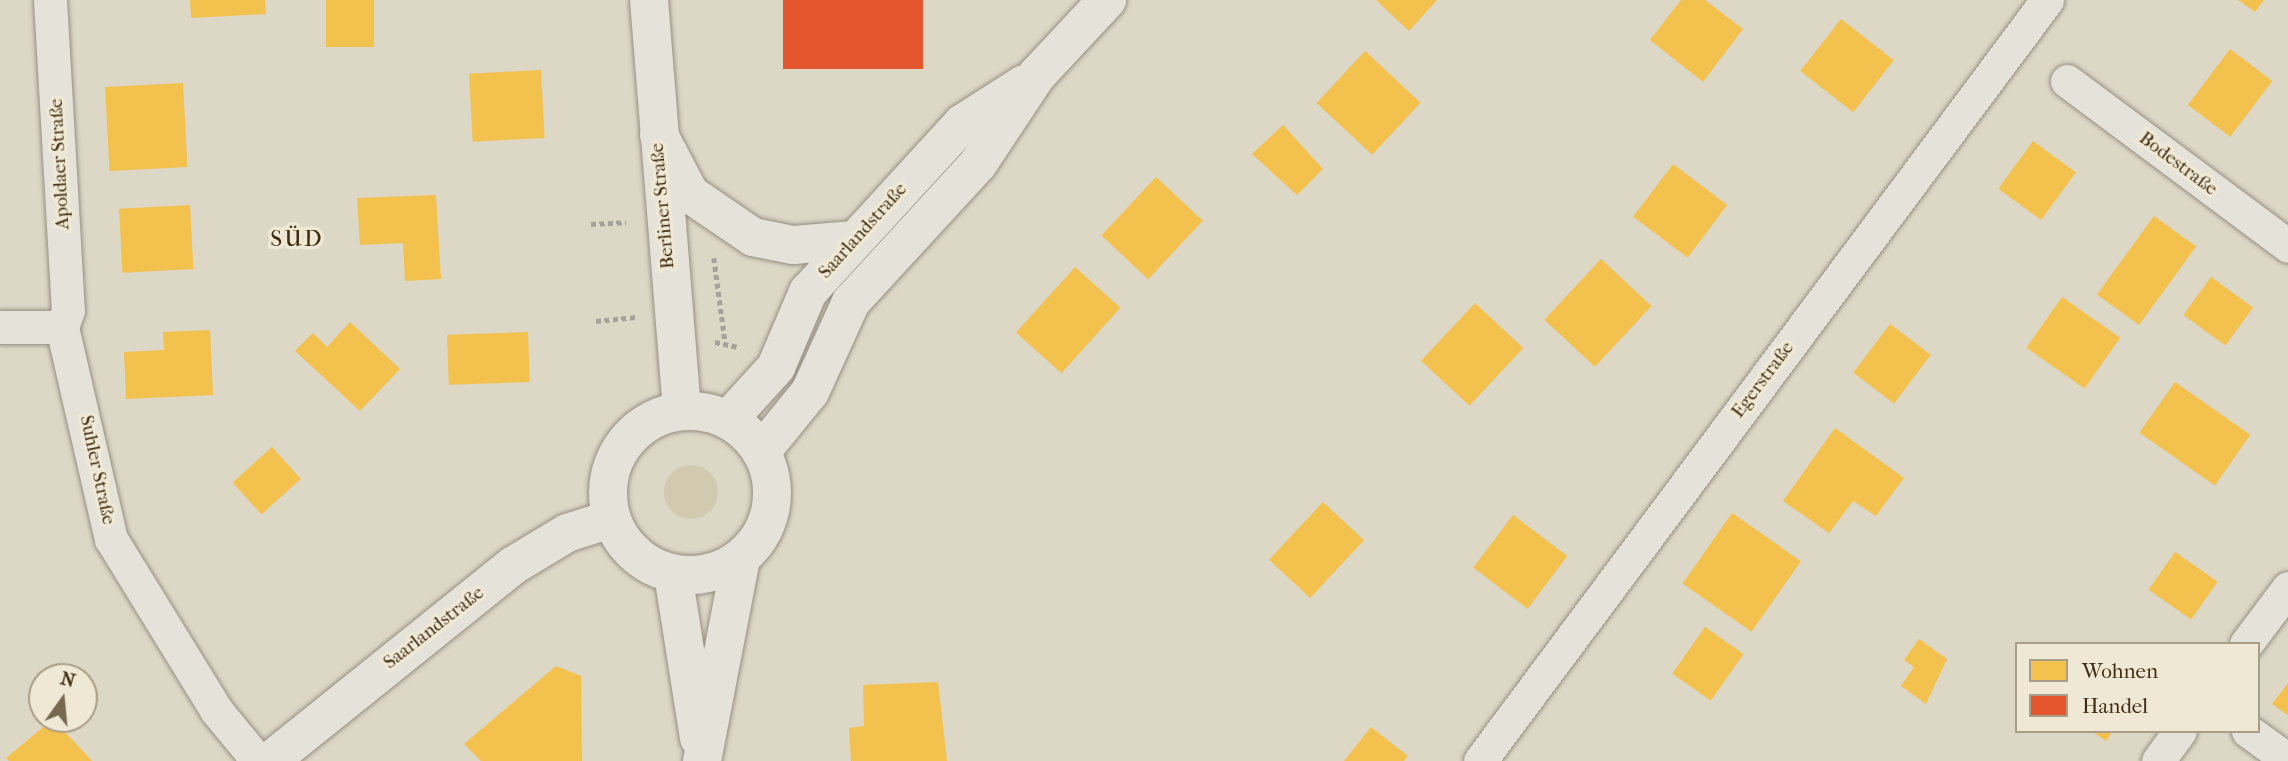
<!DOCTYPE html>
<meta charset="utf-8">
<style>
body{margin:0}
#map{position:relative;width:2288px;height:761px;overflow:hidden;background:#ddd7c6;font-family:"IM FELL French Canon",serif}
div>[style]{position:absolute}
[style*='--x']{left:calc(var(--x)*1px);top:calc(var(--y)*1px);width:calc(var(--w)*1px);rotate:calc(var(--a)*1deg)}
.green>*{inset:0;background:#d2c9b1}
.round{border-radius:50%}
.homes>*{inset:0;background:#f2c14e;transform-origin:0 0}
.shops>*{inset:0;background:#e4572e;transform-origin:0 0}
.path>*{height:4.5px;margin-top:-2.25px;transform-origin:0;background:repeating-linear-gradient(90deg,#a7a299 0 5px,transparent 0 8.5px)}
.roads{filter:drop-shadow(0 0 2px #958f82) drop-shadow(0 0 2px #958f82)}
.minor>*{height:33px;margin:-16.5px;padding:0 16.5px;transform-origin:16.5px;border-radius:16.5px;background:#e5e2da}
.tertiary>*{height:38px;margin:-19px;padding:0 19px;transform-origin:19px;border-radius:19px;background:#e5e2da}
.secondary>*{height:38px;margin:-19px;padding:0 19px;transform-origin:19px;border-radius:19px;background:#e5e2da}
.secondary>.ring{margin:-19px;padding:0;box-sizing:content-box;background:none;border:38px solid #e5e2da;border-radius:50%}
span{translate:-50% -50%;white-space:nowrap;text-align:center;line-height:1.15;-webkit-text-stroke:7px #efe8d4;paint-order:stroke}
.street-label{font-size:19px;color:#3e2c12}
.quarter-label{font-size:23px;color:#3e2c12;letter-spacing:2px}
.legend{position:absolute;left:2015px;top:642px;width:245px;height:91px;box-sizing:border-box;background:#efe8d4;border:2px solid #a89d86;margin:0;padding:9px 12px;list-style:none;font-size:21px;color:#3e2c12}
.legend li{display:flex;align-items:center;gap:14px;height:35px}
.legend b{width:35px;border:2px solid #a89d86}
.north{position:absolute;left:28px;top:663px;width:70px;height:70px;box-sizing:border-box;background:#efe8d4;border:2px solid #a89d86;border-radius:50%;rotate:15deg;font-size:19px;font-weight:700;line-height:28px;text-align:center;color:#3e2c12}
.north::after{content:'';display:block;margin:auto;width:24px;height:32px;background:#766851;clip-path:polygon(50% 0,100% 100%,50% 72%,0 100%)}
</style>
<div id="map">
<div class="green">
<div class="round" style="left:664px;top:465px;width:54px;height:54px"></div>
</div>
<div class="homes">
<div style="clip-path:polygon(190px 0,265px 0,266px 14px,191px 18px)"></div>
<div style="left:326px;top:0;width:48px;height:47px"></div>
<div style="clip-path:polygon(1376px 0,1437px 0,1409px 31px)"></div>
<div style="clip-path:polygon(1681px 0,1705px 0,1743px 29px,1703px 82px,1650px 40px)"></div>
<div style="clip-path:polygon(2238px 0,2264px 0,2255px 12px)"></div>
<div style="left:1841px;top:19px;width:67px;height:66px;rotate:38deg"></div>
<div style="left:2230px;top:49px;width:53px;height:70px;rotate:37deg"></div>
<div style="left:1365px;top:51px;width:76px;height:71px;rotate:43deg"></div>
<div style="left:541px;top:70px;width:68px;height:72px;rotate:87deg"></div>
<div style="left:183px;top:83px;width:84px;height:78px;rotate:87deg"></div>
<div style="clip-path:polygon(1283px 125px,1323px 169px,1297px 195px,1252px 154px)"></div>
<div style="left:2033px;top:141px;width:53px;height:59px;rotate:36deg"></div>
<div style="left:1673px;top:164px;width:68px;height:66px;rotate:37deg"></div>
<div style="left:1156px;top:177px;width:64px;height:80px;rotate:43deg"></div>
<div style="clip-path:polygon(436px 195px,441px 279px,405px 281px,403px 243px,360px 245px,357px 198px)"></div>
<div style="left:190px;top:205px;width:64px;height:71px;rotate:87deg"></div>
<div style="left:2154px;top:216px;width:52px;height:97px;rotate:36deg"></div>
<div style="left:1601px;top:259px;width:69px;height:83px;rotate:43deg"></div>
<div style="left:1075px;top:267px;width:61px;height:88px;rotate:42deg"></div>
<div style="left:2211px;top:277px;width:52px;height:47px;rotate:36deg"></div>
<div style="left:2062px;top:297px;width:71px;height:62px;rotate:35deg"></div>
<div style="left:1475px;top:303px;width:66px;height:79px;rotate:43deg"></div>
<div style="clip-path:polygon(350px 322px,400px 369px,360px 411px,295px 351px,313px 333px,327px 347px)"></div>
<div style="left:1890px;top:324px;width:51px;height:61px;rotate:37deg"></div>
<div style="clip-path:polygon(210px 330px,213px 395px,126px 399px,124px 352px,164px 350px,163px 332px)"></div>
<div style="left:528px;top:332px;width:50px;height:81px;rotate:88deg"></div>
<div style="left:2175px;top:382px;width:92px;height:62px;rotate:35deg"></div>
<div style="clip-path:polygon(1835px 428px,1904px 478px,1876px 516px,1853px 501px,1829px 533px,1783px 501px)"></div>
<div style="left:272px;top:447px;width:43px;height:53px;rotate:48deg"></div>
<div style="left:1323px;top:502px;width:56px;height:79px;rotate:43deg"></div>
<div style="left:1732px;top:513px;width:84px;height:86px;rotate:35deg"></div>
<div style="left:1513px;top:515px;width:68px;height:66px;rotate:37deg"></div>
<div style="left:2175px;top:552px;width:52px;height:46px;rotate:35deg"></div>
<div style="left:1705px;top:627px;width:47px;height:57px;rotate:35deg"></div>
<div style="clip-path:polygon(1919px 639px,1947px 659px,1926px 704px,1901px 686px,1914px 667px,1904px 660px)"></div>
<div style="clip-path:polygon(556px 666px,581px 676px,582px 761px,481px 761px,464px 744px)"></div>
<div style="clip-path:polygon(938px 682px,947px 761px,851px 761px,849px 728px,864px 726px,863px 685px)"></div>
<div style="clip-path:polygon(2288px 683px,2288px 715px,2272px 704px)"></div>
<div style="clip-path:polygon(53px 719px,92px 761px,9px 761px,6px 758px)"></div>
<div style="clip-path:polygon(1371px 727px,1408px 756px,1404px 761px,1344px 761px)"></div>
<div style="clip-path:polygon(2092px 731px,2113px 731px,2106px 741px)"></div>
</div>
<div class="shops">
<div style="left:783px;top:0;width:140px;height:69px"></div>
</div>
<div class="path">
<div style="--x:591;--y:224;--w:35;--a:-3"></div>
<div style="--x:714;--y:258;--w:83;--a:82.4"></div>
<div style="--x:596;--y:321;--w:40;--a:-5.7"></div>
<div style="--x:715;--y:342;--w:25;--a:12"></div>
</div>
<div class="roads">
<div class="minor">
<div style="--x:50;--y:0;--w:311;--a:86.7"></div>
<div style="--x:68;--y:310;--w:18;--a:109"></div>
<div style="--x:2067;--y:81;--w:276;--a:36.7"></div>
<div style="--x:0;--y:327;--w:62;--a:0"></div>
<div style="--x:62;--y:327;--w:218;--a:77"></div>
<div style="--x:111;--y:539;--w:201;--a:58.4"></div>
<div style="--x:216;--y:710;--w:66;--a:50.5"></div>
<div style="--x:2246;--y:644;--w:70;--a:-53.1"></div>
<div style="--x:2248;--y:731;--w:49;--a:35.9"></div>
<div style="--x:1480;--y:761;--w:949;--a:-53.31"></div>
<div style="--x:2158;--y:761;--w:37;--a:-54"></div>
</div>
<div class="tertiary">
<div style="--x:659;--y:135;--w:67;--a:62.3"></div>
<div style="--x:690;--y:194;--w:76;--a:34.3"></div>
<div style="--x:753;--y:237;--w:41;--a:11.3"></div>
<div style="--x:793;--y:245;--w:62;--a:-4.6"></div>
<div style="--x:728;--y:420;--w:72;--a:-47.8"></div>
<div style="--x:776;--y:367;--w:82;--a:-66.9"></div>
<div style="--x:808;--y:292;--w:229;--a:-47.5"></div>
<div style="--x:963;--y:123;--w:72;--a:-32.6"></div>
<div style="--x:761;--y:452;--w:77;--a:-50.8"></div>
<div style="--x:810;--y:392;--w:99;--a:-65.5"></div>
<div style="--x:851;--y:302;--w:188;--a:-47.4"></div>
<div style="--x:978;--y:164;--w:107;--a:-56.5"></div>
<div style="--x:1037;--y:75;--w:103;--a:-47"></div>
<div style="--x:270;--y:761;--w:313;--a:-38.8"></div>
<div style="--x:514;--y:565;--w:62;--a:-31.1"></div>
<div style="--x:567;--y:533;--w:46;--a:-17.7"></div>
</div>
<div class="secondary">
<div style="--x:649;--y:0;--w:412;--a:85.4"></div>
<div class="ring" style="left:608px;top:411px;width:126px;height:126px"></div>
<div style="--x:673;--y:574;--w:166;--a:81"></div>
<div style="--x:702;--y:761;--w:206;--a:-79.1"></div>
</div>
</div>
<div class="street-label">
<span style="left:60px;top:164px;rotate:-93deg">Apoldaer Straße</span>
<span style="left:2178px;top:164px;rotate:37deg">Bodestraße</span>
<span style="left:663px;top:206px;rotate:-95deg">Berliner Straße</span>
<span style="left:863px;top:231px;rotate:-48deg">Saarlandstraße</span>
<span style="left:1763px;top:380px;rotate:-53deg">Egerstraße</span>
<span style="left:97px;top:470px;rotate:78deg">Suhler Straße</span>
<span style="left:434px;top:628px;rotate:-38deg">Saarlandstraße</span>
</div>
<div class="quarter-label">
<span style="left:297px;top:239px">SÜD</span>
</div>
<ul class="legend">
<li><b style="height:19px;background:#f2c14e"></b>Wohnen</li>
<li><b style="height:19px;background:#e4572e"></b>Handel</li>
</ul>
<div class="north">N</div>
</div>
